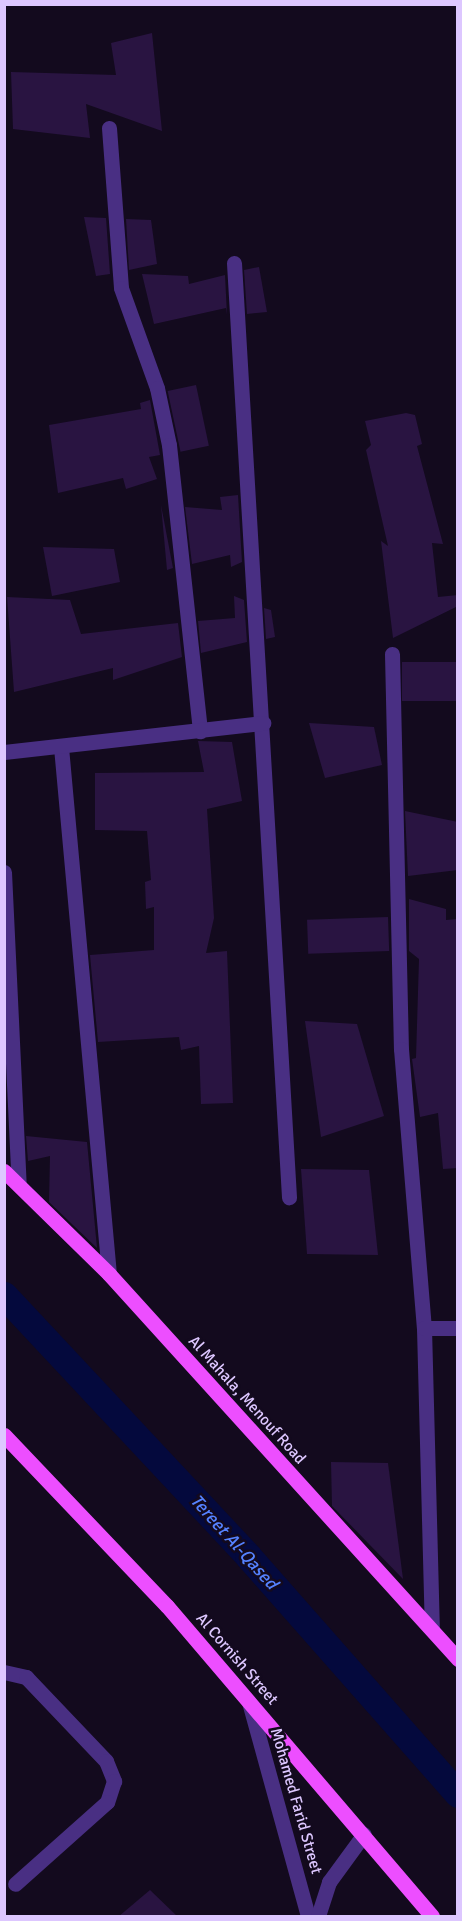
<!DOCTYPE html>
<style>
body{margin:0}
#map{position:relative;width:462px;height:1921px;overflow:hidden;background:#130a1e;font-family:Signika,sans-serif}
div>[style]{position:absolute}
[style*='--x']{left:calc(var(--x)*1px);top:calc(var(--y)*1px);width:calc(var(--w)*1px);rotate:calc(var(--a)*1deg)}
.canal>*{height:27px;margin:-13.5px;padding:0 13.5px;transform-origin:13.5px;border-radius:13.5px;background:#04093d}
.building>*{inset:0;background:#291441;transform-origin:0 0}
.minor>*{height:15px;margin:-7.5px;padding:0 7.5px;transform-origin:7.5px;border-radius:7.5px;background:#492f83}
.major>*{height:15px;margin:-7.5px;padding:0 7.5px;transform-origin:7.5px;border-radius:7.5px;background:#ed4eff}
span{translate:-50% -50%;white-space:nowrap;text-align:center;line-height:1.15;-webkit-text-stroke:5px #130a1e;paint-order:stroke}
.street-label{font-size:16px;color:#ddc7ff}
.water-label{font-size:18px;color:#5582ff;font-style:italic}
.frame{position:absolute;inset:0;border:6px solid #ddc7ff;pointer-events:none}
</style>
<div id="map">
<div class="canal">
<div style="--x:4;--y:1295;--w:357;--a:46.9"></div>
<div style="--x:248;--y:1556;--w:317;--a:48.6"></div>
</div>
<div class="building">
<div style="clip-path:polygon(152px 33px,162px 131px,86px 104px,90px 138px,13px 129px,11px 72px,116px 75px,111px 43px)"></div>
<div style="clip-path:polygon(84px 217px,106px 218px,110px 274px,96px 276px)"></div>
<div style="clip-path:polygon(126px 219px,151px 220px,157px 264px,129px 270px)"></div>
<div style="clip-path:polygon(259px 267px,267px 312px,247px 314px,244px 270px)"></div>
<div style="clip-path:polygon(142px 274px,188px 276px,189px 284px,225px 275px,227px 315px,226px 308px,154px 324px)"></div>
<div style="left:196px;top:385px;width:62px;height:29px;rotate:78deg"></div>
<div style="clip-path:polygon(150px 400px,160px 455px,149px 457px,157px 479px,126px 489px,123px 478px,58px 493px,49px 425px,141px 409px,140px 403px)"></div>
<div style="clip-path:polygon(406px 413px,415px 415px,422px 444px,417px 446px,443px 544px,432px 543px,438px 597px,458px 595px,458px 606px,393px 638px,381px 541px,388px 546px,366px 450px,371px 445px,365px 421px)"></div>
<div style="clip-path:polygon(238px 495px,242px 562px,231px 567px,230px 555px,192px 564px,185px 507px,222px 510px,220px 497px)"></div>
<div style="clip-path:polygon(161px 505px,173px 568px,167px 570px)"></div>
<div style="clip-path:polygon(43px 547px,114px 549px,120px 582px,52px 596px)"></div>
<div style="clip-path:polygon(234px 596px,244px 600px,247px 642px,201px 653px,198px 621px,235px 618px)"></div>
<div style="clip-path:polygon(7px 597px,70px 600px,81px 634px,178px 623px,182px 657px,113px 680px,113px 668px,14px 692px)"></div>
<div style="clip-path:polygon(264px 608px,271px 610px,275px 637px,266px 639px)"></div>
<div style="left:458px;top:662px;width:39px;height:56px;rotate:90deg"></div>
<div style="clip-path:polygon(309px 723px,374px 727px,382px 765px,325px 778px)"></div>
<div style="clip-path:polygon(198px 741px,232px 742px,242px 801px,207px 809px,214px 918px,206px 953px,227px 951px,233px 1103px,201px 1104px,199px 1046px,181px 1050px,179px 1037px,98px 1042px,90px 955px,154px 950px,154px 907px,146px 909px,145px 882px,151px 880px,147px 831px,95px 830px,95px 773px,204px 772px)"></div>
<div style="clip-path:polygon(405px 811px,458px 822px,458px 870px,408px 876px)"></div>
<div style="clip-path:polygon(409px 899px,446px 909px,446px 920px,458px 919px,458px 1168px,443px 1169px,438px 1113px,420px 1117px,412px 1059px,416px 1058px,419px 959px,409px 951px)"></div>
<div style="left:388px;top:917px;width:34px;height:81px;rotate:88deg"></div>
<div style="clip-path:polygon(305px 1021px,357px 1024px,384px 1116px,321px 1137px)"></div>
<div style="clip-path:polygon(26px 1136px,87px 1142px,97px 1248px,49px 1202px,50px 1156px,28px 1161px)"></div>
<div style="clip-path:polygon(301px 1169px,369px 1170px,378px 1255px,307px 1254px)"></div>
<div style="clip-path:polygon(331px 1462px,388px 1463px,403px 1579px,332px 1506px)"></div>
<div style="clip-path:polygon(150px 1890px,178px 1917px,118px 1917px)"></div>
</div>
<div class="minor">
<div style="--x:109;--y:128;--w:160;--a:85.7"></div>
<div style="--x:121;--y:288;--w:106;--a:70.2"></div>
<div style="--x:157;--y:388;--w:58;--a:78.1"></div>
<div style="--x:169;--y:445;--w:288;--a:83.8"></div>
<div style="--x:234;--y:263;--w:936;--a:86.63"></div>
<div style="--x:392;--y:654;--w:395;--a:88.7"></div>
<div style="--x:401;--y:1049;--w:280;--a:85.3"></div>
<div style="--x:424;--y:1328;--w:302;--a:88.5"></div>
<div style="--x:61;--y:747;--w:529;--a:84.8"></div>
<div style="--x:4;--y:752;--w:261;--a:-6.4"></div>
<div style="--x:4;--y:872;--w:313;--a:87.3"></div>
<div style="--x:424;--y:1328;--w:34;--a:0"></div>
<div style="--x:4;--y:1672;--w:23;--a:13"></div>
<div style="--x:26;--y:1677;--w:116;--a:46.4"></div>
<div style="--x:106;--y:1761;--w:22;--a:68"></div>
<div style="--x:114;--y:1781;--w:22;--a:108"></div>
<div style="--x:107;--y:1802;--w:123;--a:138.3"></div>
<div style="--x:249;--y:1702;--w:222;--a:74.6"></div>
<div style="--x:318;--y:1916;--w:36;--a:-72"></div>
<div style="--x:329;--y:1882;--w:59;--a:-53.9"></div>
</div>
<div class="major">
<div style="--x:4;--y:1171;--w:147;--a:44.4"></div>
<div style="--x:109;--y:1274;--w:520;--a:47.81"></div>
<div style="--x:4;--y:1435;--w:236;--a:46.4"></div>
<div style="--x:167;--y:1606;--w:408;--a:49.5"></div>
</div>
<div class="street-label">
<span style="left:247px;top:1400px;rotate:48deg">Al Mahala, Menouf Road</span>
<span style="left:237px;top:1659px;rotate:49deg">Al Cornish Street</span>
<span style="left:296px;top:1801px;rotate:74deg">Mohamed Farid Street</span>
</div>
<div class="water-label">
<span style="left:234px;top:1542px;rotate:48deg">Tereet Al-Qased</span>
</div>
<div class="frame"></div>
</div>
